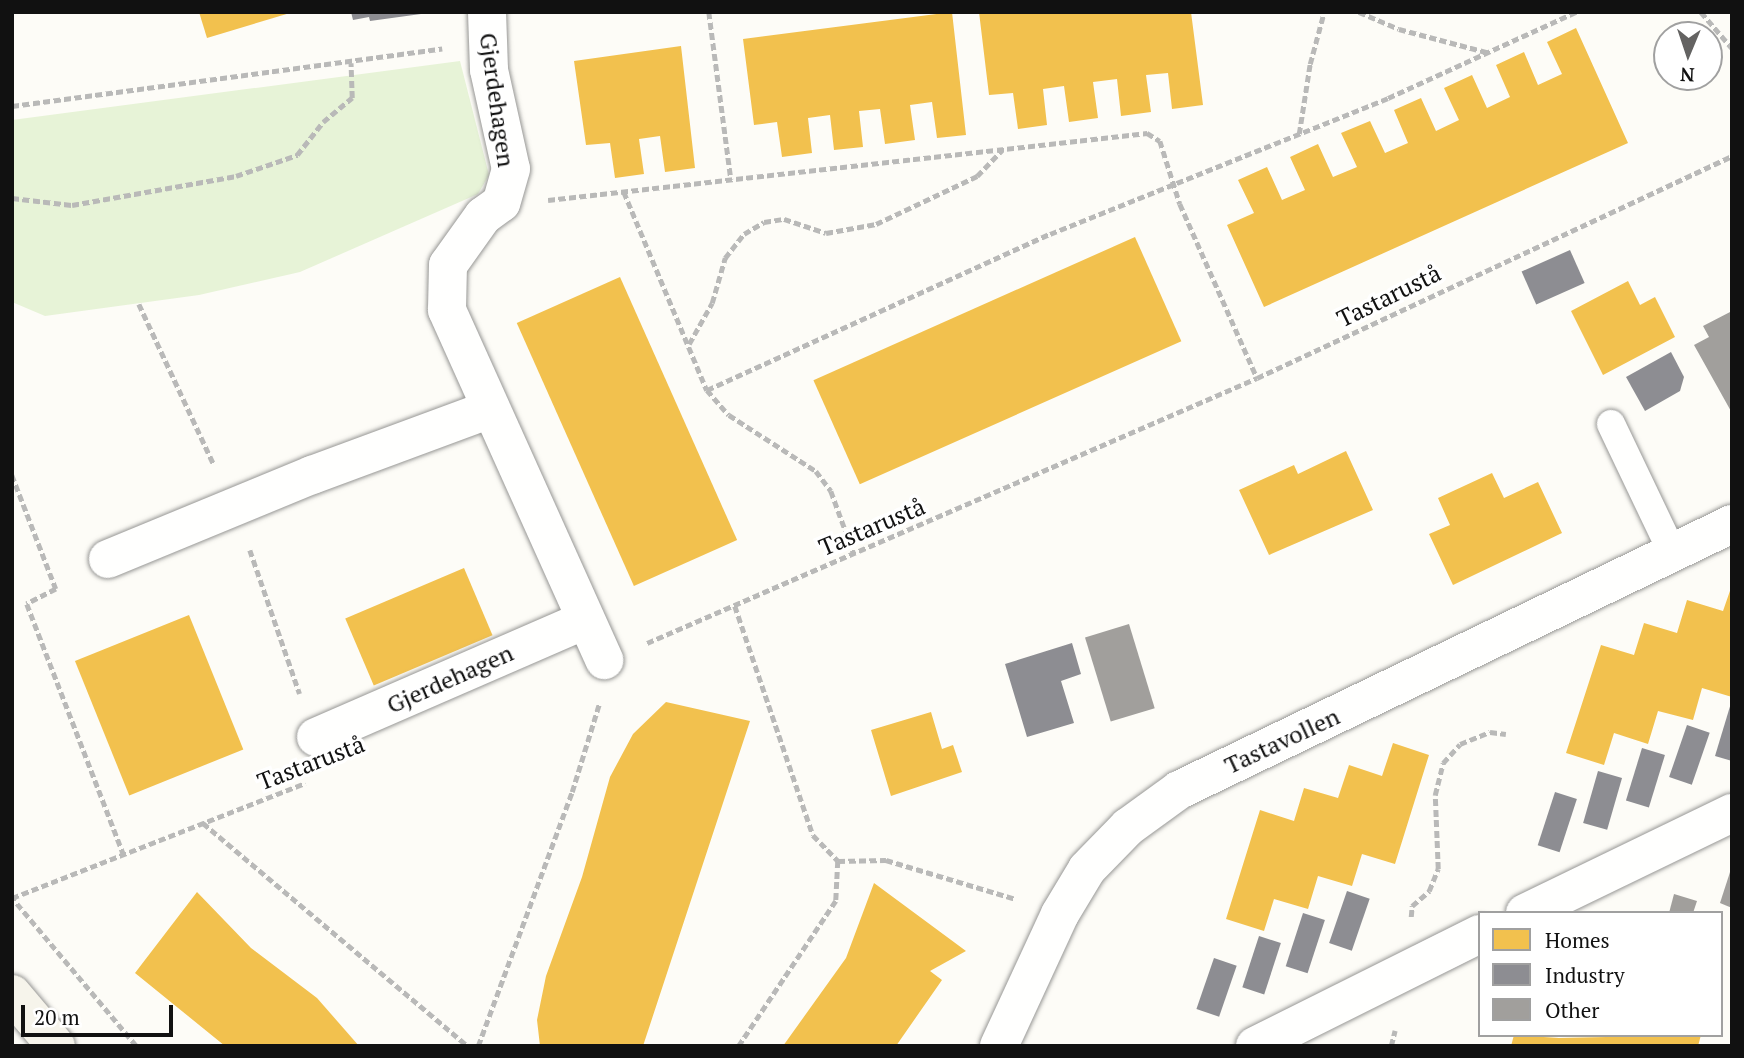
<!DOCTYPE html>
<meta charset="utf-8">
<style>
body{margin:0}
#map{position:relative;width:1744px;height:1058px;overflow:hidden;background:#fdfcf7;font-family:"PT Serif",serif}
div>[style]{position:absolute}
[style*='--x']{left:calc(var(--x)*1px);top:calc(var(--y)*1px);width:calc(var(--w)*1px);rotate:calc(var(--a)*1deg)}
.green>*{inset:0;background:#e7f3d7}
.homes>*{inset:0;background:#f2c14e;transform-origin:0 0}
.industry>*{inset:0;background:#8d8d92;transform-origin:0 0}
.building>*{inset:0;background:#a19f9c;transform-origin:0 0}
.path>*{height:4.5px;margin-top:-2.25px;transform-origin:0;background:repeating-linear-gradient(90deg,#b9b9b8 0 7px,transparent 0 10.5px)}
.roads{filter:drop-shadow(0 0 2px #979795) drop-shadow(0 0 2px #979795)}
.service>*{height:28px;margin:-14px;padding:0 14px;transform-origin:14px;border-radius:14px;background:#fffffe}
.minor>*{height:38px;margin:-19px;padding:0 19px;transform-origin:19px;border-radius:19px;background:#fffffe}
.secondary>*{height:38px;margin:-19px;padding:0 19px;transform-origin:19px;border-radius:19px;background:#f6f4eb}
span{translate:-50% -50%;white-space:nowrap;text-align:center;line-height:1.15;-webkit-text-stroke:7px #fff;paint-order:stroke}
.street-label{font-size:24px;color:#111}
.frame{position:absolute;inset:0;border:14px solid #111;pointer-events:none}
.legend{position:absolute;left:1478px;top:911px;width:245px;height:126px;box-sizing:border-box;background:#fff;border:2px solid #a0a0a0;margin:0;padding:9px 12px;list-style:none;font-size:21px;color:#111}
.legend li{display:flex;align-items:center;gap:14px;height:35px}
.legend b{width:35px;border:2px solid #a0a0a0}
.north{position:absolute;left:1653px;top:21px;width:70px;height:70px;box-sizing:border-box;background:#fff;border:2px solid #a0a0a0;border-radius:50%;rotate:182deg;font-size:19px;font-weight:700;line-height:28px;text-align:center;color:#111}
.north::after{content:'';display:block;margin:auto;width:24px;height:32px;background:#646362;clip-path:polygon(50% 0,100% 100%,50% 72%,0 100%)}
.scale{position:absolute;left:21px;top:1005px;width:152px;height:32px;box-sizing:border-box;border:4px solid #111;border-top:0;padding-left:9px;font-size:21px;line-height:24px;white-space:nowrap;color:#111;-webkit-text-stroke:5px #fff;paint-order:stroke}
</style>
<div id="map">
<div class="green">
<div style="clip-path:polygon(460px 61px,489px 175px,478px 194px,300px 272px,199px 295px,45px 316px,12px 302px,12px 120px)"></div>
</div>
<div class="homes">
<div style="clip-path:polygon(199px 12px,290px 12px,290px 13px,207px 38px)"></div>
<div style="clip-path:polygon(952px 12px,966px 135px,937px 138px,932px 102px,910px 105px,915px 140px,885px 144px,880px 109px,859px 111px,863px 147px,834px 150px,830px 115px,808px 118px,812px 153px,782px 157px,777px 122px,754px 125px,743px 39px)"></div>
<div style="clip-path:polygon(979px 12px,1191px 12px,1203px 105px,1172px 109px,1168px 73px,1146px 75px,1151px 112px,1121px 116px,1117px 79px,1093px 82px,1098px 118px,1069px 122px,1064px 86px,1043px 89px,1047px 125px,1018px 129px,1013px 93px,989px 95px)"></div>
<div style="clip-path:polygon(1576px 28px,1628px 143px,1264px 307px,1227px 225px,1254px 213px,1238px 180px,1267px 167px,1282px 200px,1305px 190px,1290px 157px,1318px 144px,1333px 177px,1357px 167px,1341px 133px,1370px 121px,1385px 153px,1408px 143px,1394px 110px,1421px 98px,1436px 131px,1459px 120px,1444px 88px,1472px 75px,1487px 108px,1510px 97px,1496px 65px,1524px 52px,1538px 85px,1562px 74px,1547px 42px)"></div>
<div style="clip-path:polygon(681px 46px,695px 168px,665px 172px,660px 136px,639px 139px,644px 174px,615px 178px,610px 143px,586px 145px,574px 61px)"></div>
<div style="left:1135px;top:237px;width:114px;height:352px;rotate:66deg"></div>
<div style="left:620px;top:277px;width:288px;height:113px;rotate:66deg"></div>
<div style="clip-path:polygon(1628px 281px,1640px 305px,1655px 297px,1675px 337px,1603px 375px,1571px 311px)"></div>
<div style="clip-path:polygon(1346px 451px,1373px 510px,1269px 555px,1239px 490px,1294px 465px,1298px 474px)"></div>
<div style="clip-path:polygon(1492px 473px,1504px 498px,1538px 482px,1562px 533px,1453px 585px,1429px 534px,1450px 525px,1438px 498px)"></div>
<div style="left:464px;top:568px;width:73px;height:129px;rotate:67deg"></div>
<div style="clip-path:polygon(1732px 585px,1732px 697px,1702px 688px,1693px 720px,1658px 711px,1648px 744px,1614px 733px,1604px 765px,1566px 753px,1601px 645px,1634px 655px,1644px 623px,1677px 633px,1687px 600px,1723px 611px)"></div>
<div style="left:189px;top:615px;width:145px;height:123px;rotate:68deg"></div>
<div style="clip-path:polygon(666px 702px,750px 721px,643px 1046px,540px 1046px,537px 1020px,546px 976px,582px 877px,610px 777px,633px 734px)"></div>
<div style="clip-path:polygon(931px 712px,942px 749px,953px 745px,962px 772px,891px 796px,871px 730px)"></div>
<div style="clip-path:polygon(1393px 743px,1429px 755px,1395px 864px,1362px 854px,1352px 886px,1318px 876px,1308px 909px,1274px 899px,1264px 931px,1226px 919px,1260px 810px,1294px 821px,1304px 788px,1338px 798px,1349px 765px,1382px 776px)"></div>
<div style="clip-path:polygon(874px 883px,966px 951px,930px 971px,942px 980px,896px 1046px,783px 1046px,846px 958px)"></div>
<div style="clip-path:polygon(197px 892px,251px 948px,317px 998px,359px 1046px,225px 1046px,135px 973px)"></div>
<div style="clip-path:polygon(1514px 1035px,1559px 1038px,1701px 1035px,1698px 1046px,1511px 1046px)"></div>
</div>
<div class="industry">
<div style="clip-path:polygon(351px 12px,421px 12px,421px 14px,370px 21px,369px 17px,353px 20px)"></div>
<div style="left:1570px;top:250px;width:36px;height:53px;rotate:66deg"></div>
<div style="clip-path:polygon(1671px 352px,1684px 377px,1680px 391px,1645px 411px,1626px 377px)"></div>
<div style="clip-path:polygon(1072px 643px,1081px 674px,1061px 681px,1074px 723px,1027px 737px,1005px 664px)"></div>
<div style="clip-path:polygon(1731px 703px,1732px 703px,1732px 761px,1715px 756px)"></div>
<div style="left:1687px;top:725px;width:24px;height:55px;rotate:19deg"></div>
<div style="left:1642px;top:748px;width:24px;height:55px;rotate:17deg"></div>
<div style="left:1598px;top:771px;width:25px;height:54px;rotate:16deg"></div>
<div style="left:1555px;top:792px;width:23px;height:56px;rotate:18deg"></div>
<div style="left:1347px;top:891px;width:24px;height:55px;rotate:19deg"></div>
<div style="left:1303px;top:913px;width:23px;height:56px;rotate:18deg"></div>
<div style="left:1259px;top:936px;width:23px;height:54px;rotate:18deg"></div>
<div style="left:1214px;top:958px;width:24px;height:54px;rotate:19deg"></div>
</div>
<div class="building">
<div style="clip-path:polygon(1732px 311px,1732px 413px,1694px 345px,1709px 337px,1703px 326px)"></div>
<div style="left:1129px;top:624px;width:88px;height:46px;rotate:73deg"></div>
<div style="clip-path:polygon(1731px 869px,1732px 869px,1732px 908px,1720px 903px)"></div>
<div style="clip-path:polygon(1674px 894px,1697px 901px,1693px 913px,1669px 913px)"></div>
</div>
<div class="path">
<div style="--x:709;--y:12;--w:169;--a:82.5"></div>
<div style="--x:1359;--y:12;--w:43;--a:23"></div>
<div style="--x:1399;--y:29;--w:94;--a:14.8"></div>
<div style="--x:1701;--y:12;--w:48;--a:49.3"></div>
<div style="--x:12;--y:106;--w:434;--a:-7.6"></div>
<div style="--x:1299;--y:134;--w:71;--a:-81.1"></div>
<div style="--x:1310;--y:64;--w:54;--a:-74.9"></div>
<div style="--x:624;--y:192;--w:215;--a:67.3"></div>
<div style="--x:707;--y:390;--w:33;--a:49"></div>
<div style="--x:729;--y:415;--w:103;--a:32.8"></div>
<div style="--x:816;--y:471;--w:25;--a:53"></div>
<div style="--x:831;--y:491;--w:67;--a:69.9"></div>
<div style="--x:12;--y:198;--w:60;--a:6.7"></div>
<div style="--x:72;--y:205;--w:167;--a:-10"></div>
<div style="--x:236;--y:176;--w:65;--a:-19"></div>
<div style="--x:297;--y:155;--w:42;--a:-51.8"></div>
<div style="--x:323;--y:122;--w:38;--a:-40"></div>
<div style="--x:352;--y:98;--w:35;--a:-92"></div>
<div style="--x:548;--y:200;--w:603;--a:-6.38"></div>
<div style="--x:1147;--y:133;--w:15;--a:32"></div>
<div style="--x:1160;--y:141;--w:66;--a:72.4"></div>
<div style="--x:1180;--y:204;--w:190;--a:66.1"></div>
<div style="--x:139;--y:304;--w:178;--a:65"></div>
<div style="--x:689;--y:344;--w:47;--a:-60.7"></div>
<div style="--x:712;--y:303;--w:47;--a:-73.9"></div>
<div style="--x:725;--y:258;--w:31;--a:-52"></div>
<div style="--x:744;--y:234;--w:23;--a:-31"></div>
<div style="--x:764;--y:222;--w:20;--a:-9"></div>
<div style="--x:784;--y:219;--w:44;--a:18.4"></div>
<div style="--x:826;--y:233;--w:51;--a:-10.2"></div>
<div style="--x:876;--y:224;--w:112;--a:-25.4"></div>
<div style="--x:977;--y:176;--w:36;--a:-46"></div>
<div style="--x:707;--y:390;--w:377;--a:-24.5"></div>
<div style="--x:1050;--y:234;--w:364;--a:-21.9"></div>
<div style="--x:1388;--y:98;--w:207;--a:-24.6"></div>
<div style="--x:12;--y:475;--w:122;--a:68.9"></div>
<div style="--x:56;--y:589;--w:33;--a:153"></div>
<div style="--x:27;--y:604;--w:269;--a:68.9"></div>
<div style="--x:250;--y:550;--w:152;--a:70.9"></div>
<div style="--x:735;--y:606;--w:242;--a:71.2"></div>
<div style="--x:813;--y:835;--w:36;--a:46"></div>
<div style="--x:838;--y:861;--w:40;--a:92.9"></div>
<div style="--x:836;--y:901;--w:174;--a:123.8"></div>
<div style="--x:647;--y:643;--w:665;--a:-23.48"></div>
<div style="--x:1257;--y:378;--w:524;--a:-25.05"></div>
<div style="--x:203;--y:823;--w:346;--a:40.1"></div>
<div style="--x:838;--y:861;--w:48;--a:-1.2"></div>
<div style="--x:886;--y:860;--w:136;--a:16.7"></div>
<div style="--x:1411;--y:917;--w:11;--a:-85"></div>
<div style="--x:1412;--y:906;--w:23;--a:-41"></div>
<div style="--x:1429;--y:891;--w:24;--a:-68"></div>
<div style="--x:1438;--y:869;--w:74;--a:-92.3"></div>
<div style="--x:1435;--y:795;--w:33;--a:-76"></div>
<div style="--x:1443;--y:763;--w:25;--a:-48"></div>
<div style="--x:1460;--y:744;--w:32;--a:-22"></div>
<div style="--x:1490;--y:732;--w:16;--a:7"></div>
<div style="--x:136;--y:1046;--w:193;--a:-130"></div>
<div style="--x:12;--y:898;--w:315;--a:-21.4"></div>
<div style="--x:478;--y:1046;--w:271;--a:-69.7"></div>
<div style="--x:572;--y:792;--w:92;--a:-72.9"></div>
<div style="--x:1391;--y:1046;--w:16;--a:-76"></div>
</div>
<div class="roads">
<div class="service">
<div style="--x:1611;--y:424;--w:144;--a:64.5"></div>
</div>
<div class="minor">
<div style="--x:487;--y:12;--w:58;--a:88"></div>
<div style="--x:489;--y:70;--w:101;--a:77.5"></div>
<div style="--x:511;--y:169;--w:35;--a:106"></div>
<div style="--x:501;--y:203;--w:22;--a:144"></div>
<div style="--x:483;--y:216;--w:60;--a:125.5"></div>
<div style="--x:448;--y:265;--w:45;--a:91.3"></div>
<div style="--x:447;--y:310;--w:384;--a:65.8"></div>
<div style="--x:108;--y:559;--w:221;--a:-22.4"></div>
<div style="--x:312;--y:475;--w:190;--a:-20.3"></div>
<div style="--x:316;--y:737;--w:293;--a:-23.5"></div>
<div style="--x:1525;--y:913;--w:230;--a:-25.8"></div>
<div style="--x:999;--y:1046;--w:145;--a:-65.2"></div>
<div style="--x:1060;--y:914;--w:52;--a:-59"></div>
<div style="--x:1087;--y:869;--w:59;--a:-45.7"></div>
<div style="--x:1128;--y:827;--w:63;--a:-36"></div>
<div style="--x:1179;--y:790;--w:614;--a:-25.69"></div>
<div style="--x:1255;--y:1046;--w:251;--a:-26.5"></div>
</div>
<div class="secondary">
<div style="--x:12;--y:994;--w:68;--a:49.8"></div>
</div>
</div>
<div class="street-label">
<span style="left:497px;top:100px;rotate:82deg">Gjerdehagen</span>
<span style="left:1389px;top:296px;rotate:-26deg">Tastarustå</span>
<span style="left:872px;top:527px;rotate:-23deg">Tastarustå</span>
<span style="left:450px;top:679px;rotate:-24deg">Gjerdehagen</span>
<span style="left:1282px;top:741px;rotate:-25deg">Tastavollen</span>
<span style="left:311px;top:763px;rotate:-21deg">Tastarustå</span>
</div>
<div class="frame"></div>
<ul class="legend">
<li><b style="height:19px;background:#f2c14e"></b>Homes</li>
<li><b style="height:19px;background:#8d8d92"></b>Industry</li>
<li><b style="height:19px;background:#a19f9c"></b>Other</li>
</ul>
<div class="north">N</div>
<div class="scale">20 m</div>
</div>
